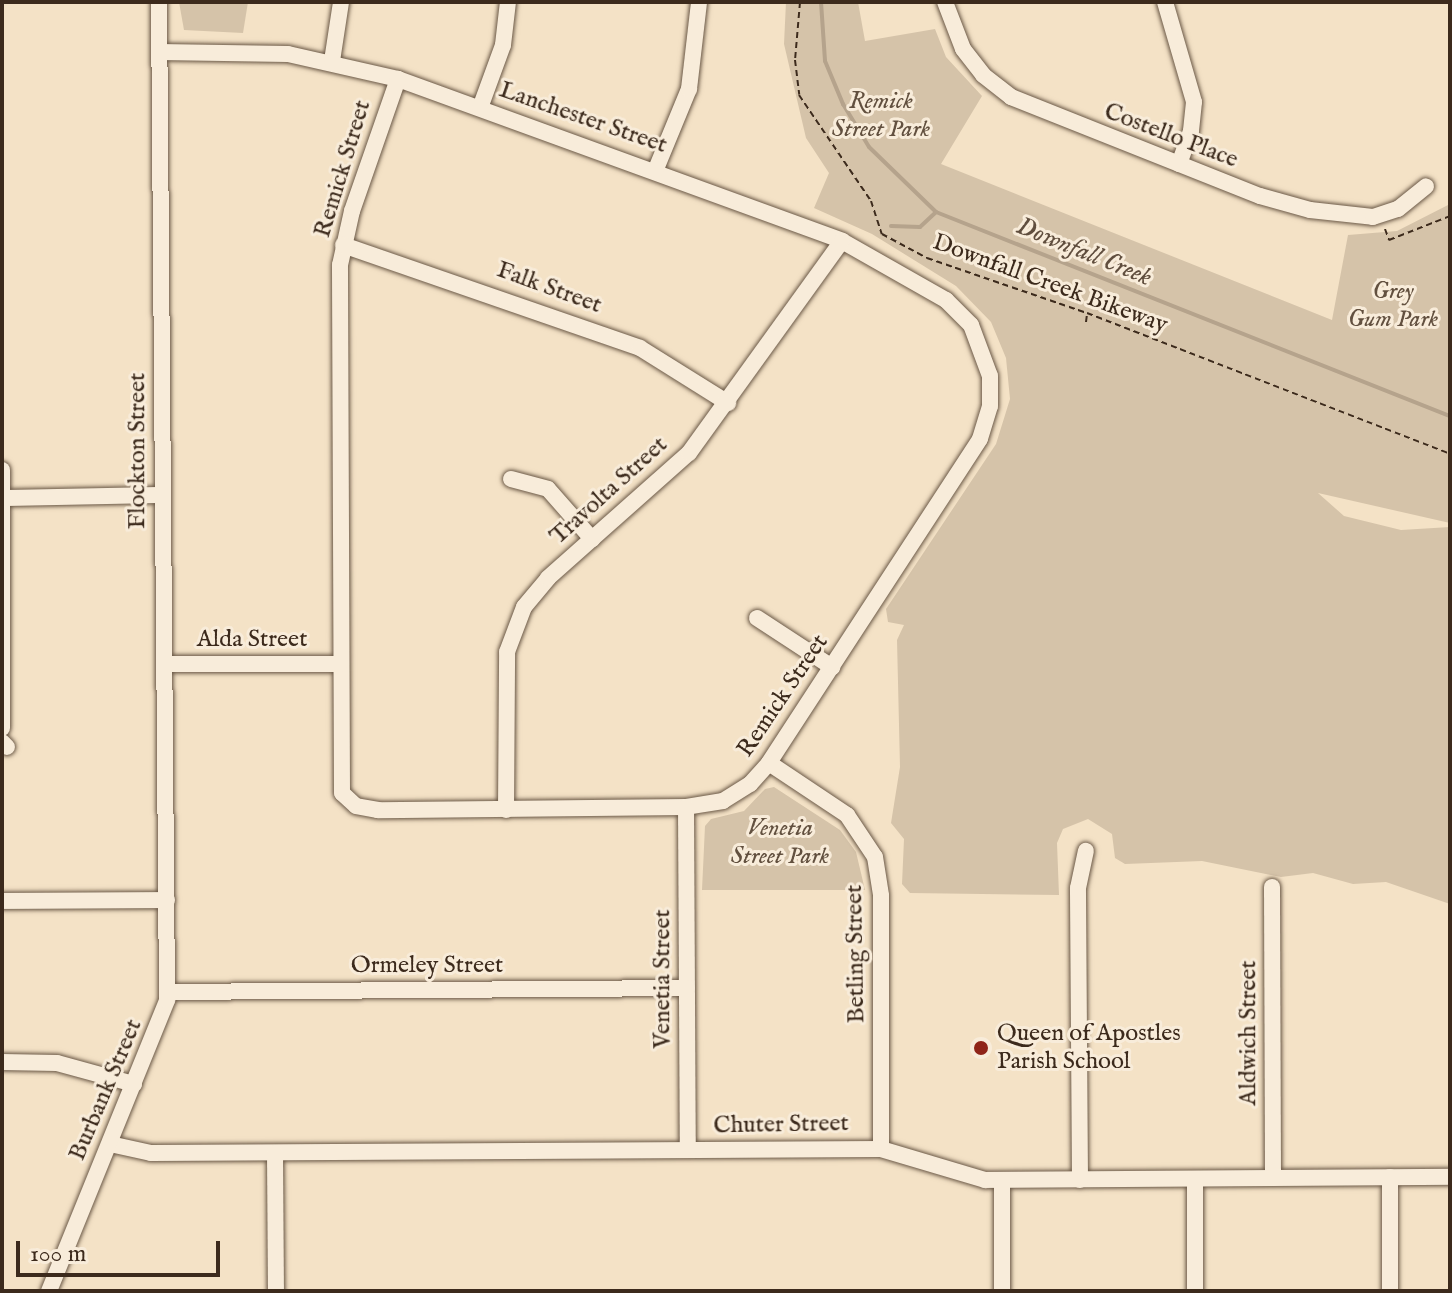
<!DOCTYPE html>
<style>
body{margin:0}
#map{position:relative;width:1452px;height:1293px;overflow:hidden;background:#f4e2c6;font-family:"IM FELL English",serif}
div>[style]{position:absolute}
[style*='--x']{left:calc(var(--x)*1px);top:calc(var(--y)*1px);width:calc(var(--w)*1px);rotate:calc(var(--a)*1deg)}
.green>*{inset:0;background:#d5c3a9}
.stream>*{height:4px;margin:-2px;padding:0 2px;transform-origin:2px;border-radius:2px;background:#b5a38c}
.path>*{height:2px;margin-top:-1px;transform-origin:0;background:repeating-linear-gradient(90deg,#3c2a1c 0 6px,transparent 0 10px)}
.roads{filter:drop-shadow(0 0 2px #6a5846) drop-shadow(0 0 2px #6a5846)}
.street>*{height:16px;margin:-8px;padding:0 8px;transform-origin:8px;border-radius:8px;background:#f8ecda}
.dots>*{width:22px;height:22px;translate:-50% -50%;box-sizing:border-box;border:4px solid #f8ecda;border-radius:50%}
span{translate:-50% -50%;white-space:nowrap;text-align:center;line-height:1.15;-webkit-text-stroke:6px #f8ecda;paint-order:stroke}
.park-label{font-size:24px;color:#62503f;font-style:italic}
.street-label{font-size:24px;color:#3c2a1c}
.poi-label{font-size:24px;color:#3c2a1c}
.left{translate:0 -50%;text-align:left}
.water-label{font-size:26px;color:#604e3e;font-style:italic}
.frame{position:absolute;inset:0;border:4px solid #3c2a1c;pointer-events:none}
.scale{position:absolute;left:16px;top:1241px;width:204px;height:36px;box-sizing:border-box;border:4px solid #3c2a1c;border-top:0;padding-left:10px;font-size:24px;line-height:28px;white-space:nowrap;color:#3c2a1c;-webkit-text-stroke:6px #f8ecda;paint-order:stroke}
</style>
<div id="map">
<div class="green">
<div style="clip-path:polygon(179px 2px,248px 2px,243px 33px,184px 30px)"></div>
<div style="clip-path:polygon(786px 2px,858px 2px,865px 41px,935px 29px,946px 57px,982px 96px,941px 164px,1332px 320px,1348px 235px,1397px 231px,1450px 204px,1450px 523px,1318px 493px,1344px 516px,1401px 530px,1450px 527px,1450px 904px,1386px 882px,1353px 884px,1313px 873px,1281px 877px,1202px 861px,1125px 864px,1115px 858px,1112px 834px,1088px 819px,1063px 829px,1057px 843px,1059px 895px,910px 893px,902px 884px,904px 839px,891px 823px,900px 767px,897px 640px,904px 625px,888px 622px,886px 609px,996px 444px,1010px 399px,1006px 358px,991px 322px,956px 286px,872px 234px,814px 208px,829px 173px,806px 138px,784px 44px)"></div>
<div style="clip-path:polygon(774px 787px,840px 830px,856px 852px,865px 890px,702px 890px,705px 826px,711px 819px,744px 811px,765px 789px)"></div>
</div>
<div class="stream">
<div style="--x:821;--y:2;--w:59;--a:86.1"></div>
<div style="--x:825;--y:61;--w:47;--a:67.3"></div>
<div style="--x:843;--y:104;--w:50;--a:58.8"></div>
<div style="--x:869;--y:147;--w:93;--a:44.1"></div>
<div style="--x:936;--y:212;--w:553;--a:21.65"></div>
<div style="--x:891;--y:226;--w:29;--a:2"></div>
<div style="--x:920;--y:227;--w:22;--a:-43"></div>
</div>
<div class="path">
<div style="--x:800;--y:2;--w:58;--a:94.9"></div>
<div style="--x:795;--y:60;--w:35;--a:83"></div>
<div style="--x:799;--y:95;--w:128;--a:55.8"></div>
<div style="--x:871;--y:201;--w:35;--a:72"></div>
<div style="--x:882;--y:234;--w:51;--a:28.1"></div>
<div style="--x:927;--y:258;--w:169;--a:19"></div>
<div style="--x:1087;--y:313;--w:389;--a:21.2"></div>
<div style="--x:1385;--y:229;--w:12;--a:70"></div>
<div style="--x:1389;--y:240;--w:66;--a:-21.5"></div>
<div style="--x:1086;--y:322;--w:8;--a:-83"></div>
</div>
<div class="roads">
<div class="street">
<div style="--x:945;--y:2;--w:50;--a:69"></div>
<div style="--x:963;--y:49;--w:33;--a:52"></div>
<div style="--x:983;--y:75;--w:36;--a:38"></div>
<div style="--x:1011;--y:97;--w:268;--a:21.7"></div>
<div style="--x:1260;--y:196;--w:52;--a:15.6"></div>
<div style="--x:1310;--y:210;--w:63;--a:6.3"></div>
<div style="--x:1373;--y:217;--w:26;--a:-18"></div>
<div style="--x:1398;--y:209;--w:36;--a:-39"></div>
<div style="--x:1165;--y:2;--w:104;--a:73.8"></div>
<div style="--x:1194;--y:102;--w:29;--a:96"></div>
<div style="--x:1191;--y:131;--w:35;--a:110"></div>
<div style="--x:159;--y:52;--w:129;--a:0.9"></div>
<div style="--x:288;--y:54;--w:113;--a:12.8"></div>
<div style="--x:398;--y:79;--w:473;--a:20"></div>
<div style="--x:842;--y:241;--w:120;--a:29.6"></div>
<div style="--x:946;--y:300;--w:35;--a:45"></div>
<div style="--x:971;--y:325;--w:54;--a:69.6"></div>
<div style="--x:990;--y:376;--w:30;--a:90"></div>
<div style="--x:990;--y:406;--w:34;--a:107"></div>
<div style="--x:980;--y:439;--w:387;--a:123.1"></div>
<div style="--x:769;--y:763;--w:28;--a:132"></div>
<div style="--x:750;--y:784;--w:32;--a:148"></div>
<div style="--x:723;--y:801;--w:37;--a:171"></div>
<div style="--x:686;--y:807;--w:308;--a:179.4"></div>
<div style="--x:378;--y:810;--w:22;--a:-170"></div>
<div style="--x:356;--y:806;--w:19;--a:-137"></div>
<div style="--x:342;--y:793;--w:528;--a:-90.22"></div>
<div style="--x:340;--y:265;--w:55;--a:-77.5"></div>
<div style="--x:352;--y:211;--w:140;--a:-70.8"></div>
<div style="--x:332;--y:61;--w:60;--a:-81.3"></div>
<div style="--x:480;--y:108;--w:67;--a:-69.9"></div>
<div style="--x:503;--y:45;--w:43;--a:-83.4"></div>
<div style="--x:656;--y:169;--w:87;--a:-67.6"></div>
<div style="--x:689;--y:89;--w:88;--a:-83.4"></div>
<div style="--x:343;--y:245;--w:314;--a:19.1"></div>
<div style="--x:640;--y:348;--w:104;--a:32"></div>
<div style="--x:2;--y:470;--w:258;--a:90"></div>
<div style="--x:511;--y:479;--w:38;--a:15"></div>
<div style="--x:548;--y:489;--w:67;--a:48.7"></div>
<div style="--x:2;--y:498;--w:160;--a:-1.1"></div>
<div style="--x:757;--y:618;--w:90;--a:33.2"></div>
<div style="--x:164;--y:664;--w:176;--a:0"></div>
<div style="--x:2;--y:742;--w:7;--a:45"></div>
<div style="--x:769;--y:763;--w:94;--a:33.7"></div>
<div style="--x:847;--y:815;--w:50;--a:56.3"></div>
<div style="--x:875;--y:857;--w:39;--a:81"></div>
<div style="--x:881;--y:896;--w:253;--a:90"></div>
<div style="--x:686;--y:807;--w:343;--a:89.7"></div>
<div style="--x:506;--y:810;--w:158;--a:-89.6"></div>
<div style="--x:507;--y:652;--w:48;--a:-69.3"></div>
<div style="--x:524;--y:607;--w:38;--a:-50"></div>
<div style="--x:548;--y:578;--w:188;--a:-41.6"></div>
<div style="--x:689;--y:453;--w:261;--a:-54.2"></div>
<div style="--x:1272;--y:887;--w:291;--a:89.8"></div>
<div style="--x:2;--y:901;--w:165;--a:-0.3"></div>
<div style="--x:168;--y:992;--w:519;--a:-0.44"></div>
<div style="--x:2;--y:1062;--w:55;--a:1"></div>
<div style="--x:57;--y:1063;--w:80;--a:15.3"></div>
<div style="--x:110;--y:1144;--w:42;--a:12.4"></div>
<div style="--x:151;--y:1153;--w:730;--a:-0.31"></div>
<div style="--x:881;--y:1149;--w:109;--a:16.6"></div>
<div style="--x:985;--y:1180;--w:465;--a:-0.4"></div>
<div style="--x:275;--y:1153;--w:138;--a:89.6"></div>
<div style="--x:1195;--y:1179;--w:112;--a:90"></div>
<div style="--x:1080;--y:1180;--w:292;--a:-90.4"></div>
<div style="--x:1078;--y:888;--w:38;--a:-78"></div>
<div style="--x:1002;--y:1181;--w:110;--a:90"></div>
<div style="--x:49;--y:1291;--w:314;--a:-67.9"></div>
<div style="--x:167;--y:1000;--w:998;--a:-90.46"></div>
<div style="--x:1390;--y:1291;--w:114;--a:-90"></div>
</div>
</div>
<div class="dots">
<div style="left:981px;top:1048px;background:#8f2418"></div>
</div>
<div class="park-label">
<span style="left:881px;top:116px">Remick<br>Street Park</span>
<span style="left:1393px;top:306px">Grey<br>Gum Park</span>
<span style="left:780px;top:843px">Venetia<br>Street Park</span>
</div>
<div class="street-label">
<span style="left:583px;top:118px;rotate:19deg">Lanchester Street</span>
<span style="left:1171px;top:136px;rotate:21deg">Costello Place</span>
<span style="left:343px;top:169px;rotate:-73deg">Remick Street</span>
<span style="left:1050px;top:284px;rotate:20deg">Downfall Creek Bikeway</span>
<span style="left:549px;top:288px;rotate:20deg">Falk Street</span>
<span style="left:138px;top:451px;rotate:-90deg">Flockton Street</span>
<span style="left:609px;top:491px;rotate:-42deg">Travolta Street</span>
<span style="left:252px;top:640px">Alda Street</span>
<span style="left:783px;top:696px;rotate:-56deg">Remick Street</span>
<span style="left:856px;top:954px;rotate:-91deg">Betling Street</span>
<span style="left:427px;top:966px">Ormeley Street</span>
<span style="left:663px;top:979px;rotate:-90deg">Venetia Street</span>
<span style="left:1249px;top:1033px;rotate:-90deg">Aldwich Street</span>
<span style="left:106px;top:1090px;rotate:-67deg">Burbank Street</span>
<span style="left:781px;top:1125px;rotate:-1deg">Chuter Street</span>
</div>
<div class="poi-label">
<span class="left" style="left:997px;top:1048px">Queen of Apostles<br>Parish School</span>
</div>
<div class="water-label">
<span style="left:1084px;top:252px;rotate:22deg">Downfall Creek</span>
</div>
<div class="frame"></div>
<div class="scale">100 m</div>
</div>
